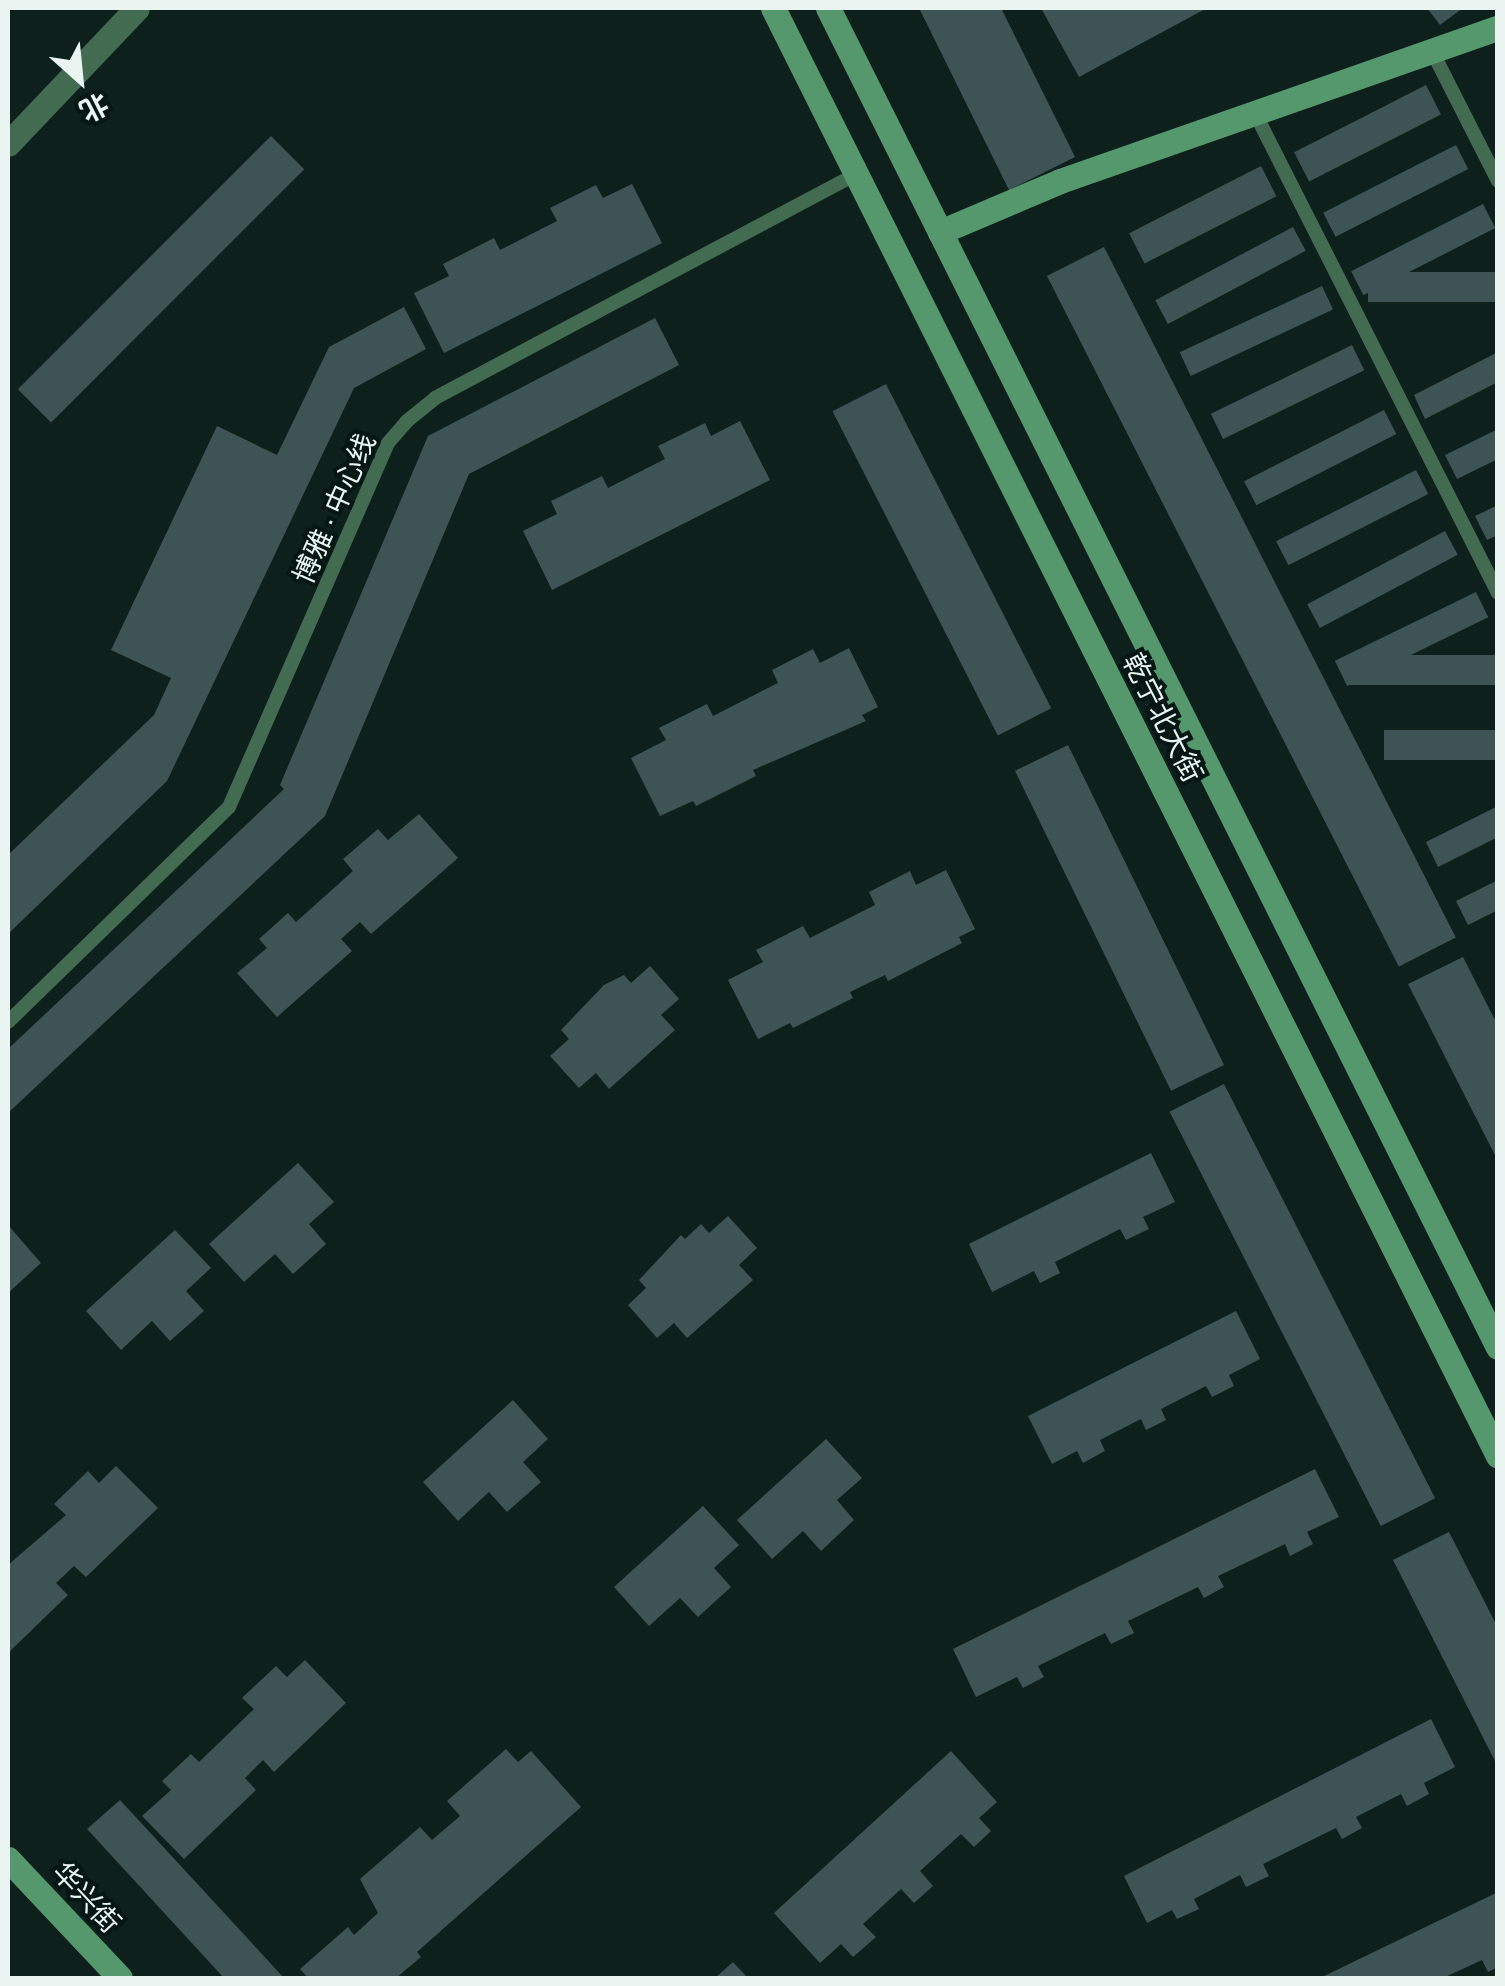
<!DOCTYPE html>
<meta charset="utf-8">
<style>
body{margin:0}
#map{position:relative;width:1505px;height:1986px;overflow:hidden;background:#0e201c;font-family:"Nunito Sans","Noto Sans SC",sans-serif}
div>[style]{position:absolute}
[style*='--x']{left:calc(var(--x)*1px);top:calc(var(--y)*1px);width:calc(var(--w)*1px);rotate:calc(var(--a)*1deg)}
.building>*{inset:0;background:#3e5354;transform-origin:0 0}
.lane>*{height:14px;margin:-7px;padding:0 7px;transform-origin:7px;border-radius:7px;background:#436b51}
.street>*{height:25px;margin:-12.5px;padding:0 12.5px;transform-origin:12.5px;border-radius:12.5px;background:#436b51}
.secondary>*{height:25px;margin:-12.5px;padding:0 12.5px;transform-origin:12.5px;border-radius:12.5px;background:#55986e}
span{translate:-50% -50%;white-space:nowrap;text-align:center;line-height:1.15;-webkit-text-stroke:8px #051713;paint-order:stroke}
.street-label{font-size:28px;color:#eaf5f2}
.frame{position:absolute;inset:0;border:10px solid #eaf5f2;pointer-events:none}
.north{position:absolute;left:30px;top:30px;width:100px;height:100px;-webkit-text-stroke:8px #051713;paint-order:stroke;rotate:153deg;font-size:28px;font-weight:700;line-height:40px;text-align:center;color:#eaf5f2}
.north::after{content:'';display:block;margin:auto;width:35px;height:45px;background:#eaf5f2;clip-path:polygon(50% 0,100% 100%,50% 72%,0 100%)}
</style>
<div id="map">
<div class="building">
<div style="clip-path:polygon(919px 8px,1001px 8px,1075px 157px,1009px 190px)"></div>
<div style="clip-path:polygon(1041px 8px,1207px 8px,1079px 77px)"></div>
<div style="clip-path:polygon(1427px 8px,1463px 8px,1440px 25px)"></div>
<div style="left:1426px;top:85px;width:33px;height:148px;rotate:63deg"></div>
<div style="left:271px;top:136px;width:47px;height:358px;rotate:45deg"></div>
<div style="left:1456px;top:145px;width:27px;height:149px;rotate:63deg"></div>
<div style="left:1261px;top:166px;width:34px;height:148px;rotate:63deg"></div>
<div style="clip-path:polygon(632px 184px,662px 243px,444px 353px,414px 293px,449px 276px,443px 264px,494px 238px,500px 250px,557px 221px,550px 208px,596px 185px,603px 198px)"></div>
<div style="left:1483px;top:204px;width:27px;height:148px;rotate:63deg"></div>
<div style="left:1293px;top:227px;width:27px;height:156px;rotate:62deg"></div>
<div style="left:1104px;top:247px;width:775px;height:64px;rotate:63deg"></div>
<div style="left:1498px;top:272px;width:30px;height:130px;rotate:90deg"></div>
<div style="left:1322px;top:286px;width:26px;height:157px;rotate:65deg"></div>
<div style="clip-path:polygon(404px 307px,426px 349px,354px 388px,167px 781px,8px 934px,8px 855px,154px 715px,171px 678px,111px 650px,217px 426px,277px 455px,329px 347px)"></div>
<div style="clip-path:polygon(655px 318px,679px 365px,469px 474px,325px 816px,8px 1113px,8px 1049px,284px 789px,280px 785px,428px 436px)"></div>
<div style="left:1352px;top:345px;width:28px;height:157px;rotate:64deg"></div>
<div style="clip-path:polygon(1498px 352px,1498px 382px,1425px 419px,1414px 395px)"></div>
<div style="left:886px;top:384px;width:364px;height:60px;rotate:63deg"></div>
<div style="left:1384px;top:410px;width:27px;height:157px;rotate:63deg"></div>
<div style="clip-path:polygon(740px 421px,770px 480px,552px 590px,523px 531px,557px 514px,551px 501px,602px 476px,608px 488px,665px 459px,658px 446px,705px 423px,711px 436px)"></div>
<div style="clip-path:polygon(1498px 429px,1498px 459px,1457px 479px,1445px 455px)"></div>
<div style="left:1416px;top:470px;width:27px;height:157px;rotate:63deg"></div>
<div style="clip-path:polygon(1498px 505px,1498px 535px,1487px 540px,1475px 516px)"></div>
<div style="left:1445px;top:531px;width:27px;height:156px;rotate:62deg"></div>
<div style="left:1476px;top:592px;width:28px;height:157px;rotate:64deg"></div>
<div style="clip-path:polygon(849px 648px,878px 707px,862px 715px,866px 721px,753px 770px,756px 776px,696px 806px,693px 801px,660px 816px,631px 758px,666px 740px,659px 728px,707px 704px,713px 716px,778px 683px,772px 670px,813px 649px,820px 663px)"></div>
<div style="left:1498px;top:655px;width:30px;height:148px;rotate:90deg"></div>
<div style="left:1498px;top:730px;width:30px;height:114px;rotate:90deg"></div>
<div style="left:1068px;top:745px;width:356px;height:59px;rotate:64deg"></div>
<div style="clip-path:polygon(1498px 806px,1498px 837px,1438px 867px,1426px 842px)"></div>
<div style="clip-path:polygon(419px 814px,458px 858px,371px 934px,360px 922px,341px 939px,352px 951px,277px 1017px,237px 973px,267px 948px,259px 939px,288px 913px,296px 922px,353px 871px,343px 859px,378px 829px,388px 840px)"></div>
<div style="clip-path:polygon(946px 870px,975px 929px,959px 937px,962px 943px,888px 981px,885px 975px,850px 992px,853px 998px,793px 1028px,790px 1023px,758px 1039px,728px 980px,763px 962px,756px 950px,803px 926px,810px 938px,875px 905px,869px 892px,910px 871px,916px 885px)"></div>
<div style="clip-path:polygon(1498px 880px,1498px 910px,1468px 925px,1456px 901px)"></div>
<div style="clip-path:polygon(1463px 957px,1498px 1026px,1498px 1161px,1408px 984px)"></div>
<div style="clip-path:polygon(650px 966px,679px 999px,661px 1015px,675px 1030px,609px 1089px,596px 1073px,579px 1088px,550px 1056px,569px 1039px,561px 1030px,604px 985px,624px 975px,631px 983px)"></div>
<div style="left:1224px;top:1084px;width:465px;height:61px;rotate:63deg"></div>
<div style="clip-path:polygon(1151px 1153px,1175px 1202px,1143px 1217px,1149px 1229px,1126px 1240px,1120px 1229px,1055px 1262px,1060px 1273px,1040px 1283px,1034px 1271px,992px 1292px,969px 1244px)"></div>
<div style="clip-path:polygon(298px 1163px,334px 1202px,309px 1224px,326px 1244px,293px 1274px,275px 1254px,244px 1282px,209px 1244px)"></div>
<div style="clip-path:polygon(728px 1216px,757px 1248px,739px 1265px,753px 1280px,687px 1338px,674px 1323px,657px 1338px,628px 1305px,646px 1288px,639px 1280px,681px 1235px,685px 1239px,701px 1224px,709px 1233px)"></div>
<div style="clip-path:polygon(8px 1225px,41px 1263px,8px 1293px)"></div>
<div style="clip-path:polygon(175px 1230px,211px 1268px,186px 1291px,204px 1311px,170px 1341px,152px 1321px,121px 1350px,86px 1311px)"></div>
<div style="clip-path:polygon(1236px 1311px,1260px 1359px,1229px 1375px,1234px 1386px,1212px 1397px,1206px 1386px,1161px 1409px,1166px 1420px,1146px 1430px,1141px 1419px,1100px 1440px,1105px 1451px,1083px 1463px,1077px 1451px,1052px 1464px,1028px 1416px)"></div>
<div style="clip-path:polygon(513px 1400px,548px 1439px,523px 1462px,541px 1482px,507px 1512px,489px 1492px,458px 1521px,423px 1482px)"></div>
<div style="clip-path:polygon(826px 1439px,862px 1478px,837px 1500px,854px 1520px,821px 1551px,803px 1531px,772px 1559px,737px 1520px)"></div>
<div style="clip-path:polygon(116px 1466px,158px 1508px,86px 1577px,74px 1566px,56px 1583px,68px 1595px,8px 1653px,8px 1565px,66px 1515px,54px 1504px,88px 1471px,99px 1483px)"></div>
<div style="clip-path:polygon(1315px 1469px,1339px 1517px,1307px 1532px,1313px 1544px,1290px 1556px,1285px 1544px,1218px 1576px,1224px 1587px,1204px 1598px,1198px 1587px,1128px 1621px,1134px 1633px,1111px 1644px,1105px 1633px,1038px 1666px,1044px 1677px,1023px 1688px,1017px 1677px,976px 1697px,953px 1649px)"></div>
<div style="clip-path:polygon(703px 1506px,739px 1545px,714px 1568px,731px 1587px,698px 1617px,680px 1598px,649px 1626px,614px 1587px)"></div>
<div style="clip-path:polygon(1449px 1532px,1498px 1628px,1498px 1767px,1393px 1560px)"></div>
<div style="clip-path:polygon(305px 1660px,346px 1703px,274px 1772px,263px 1760px,245px 1778px,256px 1790px,184px 1859px,142px 1816px,171px 1790px,162px 1781px,191px 1754px,199px 1762px,254px 1709px,242px 1698px,276px 1666px,287px 1677px)"></div>
<div style="clip-path:polygon(1431px 1719px,1455px 1767px,1424px 1783px,1429px 1794px,1407px 1806px,1401px 1794px,1356px 1817px,1362px 1828px,1342px 1839px,1336px 1828px,1263px 1864px,1269px 1876px,1246px 1887px,1240px 1875px,1194px 1899px,1199px 1909px,1177px 1919px,1172px 1910px,1147px 1923px,1124px 1876px)"></div>
<div style="clip-path:polygon(506px 1749px,518px 1762px,531px 1751px,581px 1807px,417px 1952px,421px 1957px,396px 1978px,308px 1978px,300px 1969px,348px 1927px,354px 1935px,378px 1913px,360px 1879px,420px 1827px,432px 1840px,460px 1816px,447px 1801px)"></div>
<div style="clip-path:polygon(951px 1751px,997px 1802px,979px 1818px,991px 1831px,974px 1847px,961px 1834px,920px 1871px,933px 1886px,914px 1903px,901px 1889px,863px 1924px,876px 1937px,853px 1957px,841px 1944px,820px 1963px,774px 1913px)"></div>
<div style="clip-path:polygon(120px 1800px,284px 1978px,224px 1978px,87px 1829px)"></div>
<div style="clip-path:polygon(1498px 1892px,1498px 1967px,1488px 1972px,1482px 1960px,1443px 1978px,1320px 1978px)"></div>
<div style="clip-path:polygon(733px 1962px,748px 1978px,715px 1978px)"></div>
</div>
<div class="lane">
<div style="--x:1432;--y:51;--w:146;--a:63.1"></div>
<div style="--x:1255;--y:113;--w:538;--a:63.15"></div>
<div style="--x:8;--y:1022;--w:308;--a:-44.2"></div>
<div style="--x:229;--y:807;--w:397;--a:-66.4"></div>
<div style="--x:388;--y:443;--w:29;--a:-49"></div>
<div style="--x:407;--y:421;--w:36;--a:-39"></div>
<div style="--x:435;--y:398;--w:478;--a:-28"></div>
</div>
<div class="street">
<div style="--x:8;--y:144;--w:187;--a:-46.5"></div>
</div>
<div class="secondary">
<div style="--x:773;--y:8;--w:1619;--a:63.4"></div>
<div style="--x:828;--y:8;--w:1497;--a:63.42"></div>
<div style="--x:940;--y:232;--w:130;--a:-23"></div>
<div style="--x:1060;--y:181;--w:464;--a:-19.3"></div>
<div style="--x:8;--y:1859;--w:163;--a:46.7"></div>
</div>
<div class="street-label">
<span style="left:335px;top:509px;rotate:-66deg">博雅 · 中心线</span>
<span style="left:1162px;top:718px;rotate:63deg">乾宁北大街</span>
<span style="left:86px;top:1898px;rotate:47deg">华兴街</span>
</div>
<div class="frame"></div>
<div class="north">北</div>
</div>
